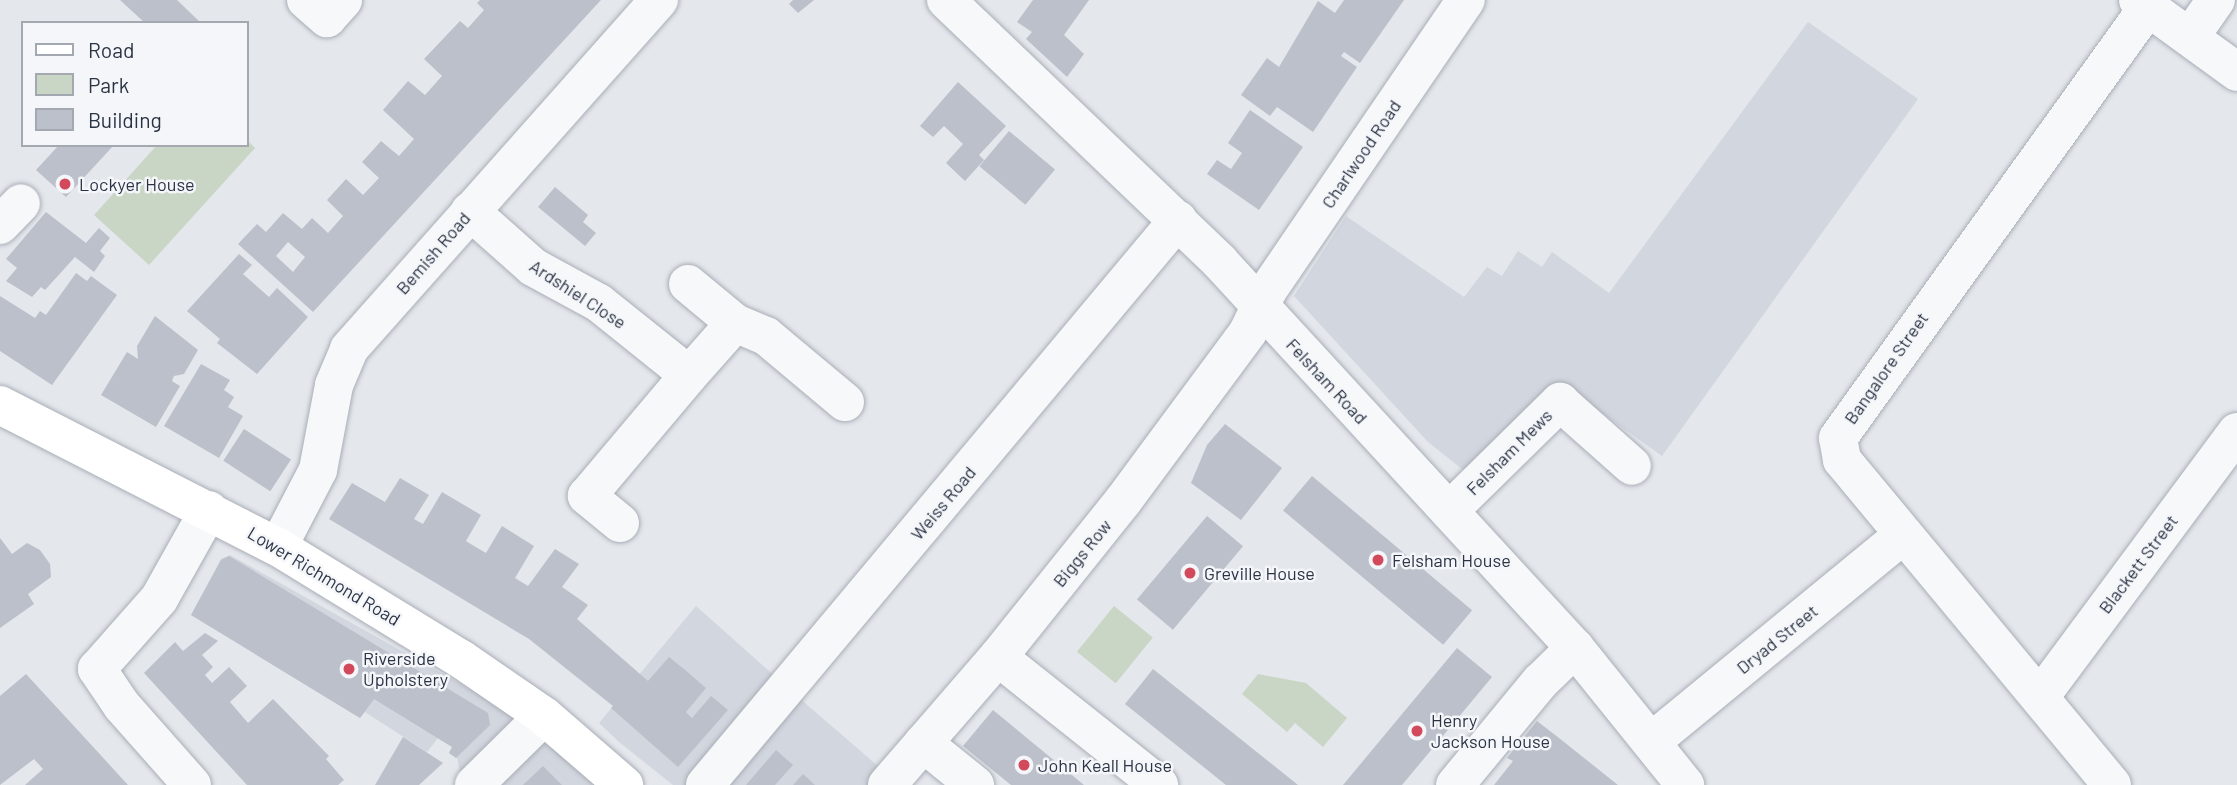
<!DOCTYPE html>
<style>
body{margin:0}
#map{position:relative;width:2237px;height:785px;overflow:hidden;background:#e4e7ec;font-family:Barlow,sans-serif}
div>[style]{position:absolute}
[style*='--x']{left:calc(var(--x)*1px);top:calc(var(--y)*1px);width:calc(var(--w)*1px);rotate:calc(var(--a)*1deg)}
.built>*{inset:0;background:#d2d6de}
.green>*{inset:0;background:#c9d6c5;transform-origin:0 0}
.building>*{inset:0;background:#bbc0ca;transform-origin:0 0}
.roads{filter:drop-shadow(0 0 2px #a9aeb7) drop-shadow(0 0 2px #a9aeb7)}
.minor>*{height:38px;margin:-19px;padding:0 19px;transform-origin:19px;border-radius:19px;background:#f7f8fa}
.major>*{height:38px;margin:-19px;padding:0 19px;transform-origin:19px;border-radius:19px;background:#fff}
.dots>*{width:19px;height:19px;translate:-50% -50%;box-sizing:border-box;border:4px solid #f4f6f9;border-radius:50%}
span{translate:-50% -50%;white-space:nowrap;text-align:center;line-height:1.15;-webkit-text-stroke:5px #f4f6f9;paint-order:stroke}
.street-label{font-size:18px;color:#2b3445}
.poi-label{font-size:18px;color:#2b3445}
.left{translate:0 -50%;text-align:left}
.legend{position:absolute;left:21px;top:21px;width:228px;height:126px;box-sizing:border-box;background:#f4f6f9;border:2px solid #a4a8b1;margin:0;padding:9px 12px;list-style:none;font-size:21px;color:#2b3445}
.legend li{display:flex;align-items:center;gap:14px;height:35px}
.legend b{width:35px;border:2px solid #a4a8b1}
</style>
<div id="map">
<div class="built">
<div style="clip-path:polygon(1808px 22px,1918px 99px,1662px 456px,1561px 384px,1467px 473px,1428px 442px,1294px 296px,1346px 216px,1464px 297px,1487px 267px,1502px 276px,1518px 251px,1542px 267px,1552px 252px,1609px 293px)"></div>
<div style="clip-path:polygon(230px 555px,509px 711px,595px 785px,463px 785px,457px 758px,449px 753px,452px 747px,438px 738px,427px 752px,365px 712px,360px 718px,191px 615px,221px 559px)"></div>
<div style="clip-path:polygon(696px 606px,813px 710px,900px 785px,673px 785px,619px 742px,599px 723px)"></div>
</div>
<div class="green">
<div style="clip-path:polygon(247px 140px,255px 148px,149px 265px,94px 215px,157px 145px,247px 145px)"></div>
<div style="left:1114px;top:606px;width:50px;height:59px;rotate:39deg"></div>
<div style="clip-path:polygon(1258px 674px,1306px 683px,1347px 718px,1323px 747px,1295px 723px,1287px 732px,1242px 694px)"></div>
</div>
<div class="building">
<div style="clip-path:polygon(120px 0,177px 0,201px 23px,145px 23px)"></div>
<div style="clip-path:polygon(evenodd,480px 0,601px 0,313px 312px,238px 244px,257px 224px,266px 232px,283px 213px,302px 229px,312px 218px,328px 233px,343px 216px,327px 200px,346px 179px,363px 195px,379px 178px,362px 162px,373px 150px,381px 141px,399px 156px,414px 139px,383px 110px,408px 81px,425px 95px,442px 76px,424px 59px,460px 21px,468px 28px,484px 10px,477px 3px,480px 0,288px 242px,305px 257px,293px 272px,276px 256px,288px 242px)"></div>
<div style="clip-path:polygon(793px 0,814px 0,798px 13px,789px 4px)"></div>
<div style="clip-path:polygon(1033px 0,1089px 0,1064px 35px,1084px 54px,1067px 77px,1026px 39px,1032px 32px,1017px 22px)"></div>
<div style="clip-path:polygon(1344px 0,1404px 0,1360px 63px,1344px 52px,1341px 56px,1357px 67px,1313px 132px,1277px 107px,1270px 116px,1241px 95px,1267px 58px,1279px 67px,1318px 1px,1335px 13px)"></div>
<div style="clip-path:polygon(958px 82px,1006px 126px,979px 155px,984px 160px,965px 181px,946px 163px,963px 144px,944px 126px,933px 137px,920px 126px)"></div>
<div style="clip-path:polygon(1250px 110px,1303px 147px,1259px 210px,1207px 174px,1217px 160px,1231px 169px,1242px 153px,1228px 143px)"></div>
<div style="left:1009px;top:131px;width:60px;height:46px;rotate:40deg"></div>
<div style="clip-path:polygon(59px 145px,114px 145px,66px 197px,36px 170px)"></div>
<div style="clip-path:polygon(555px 187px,588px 215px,583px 222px,596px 233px,585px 246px,538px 207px)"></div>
<div style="clip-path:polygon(46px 212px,86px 243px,99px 228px,110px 238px,100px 251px,105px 256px,94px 272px,75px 257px,45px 290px,41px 287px,32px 297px,6px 281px,17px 268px,6px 259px)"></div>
<div style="clip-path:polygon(239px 254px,252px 265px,243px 274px,269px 297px,277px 288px,308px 317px,257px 374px,217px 343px,220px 339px,187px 311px)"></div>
<div style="clip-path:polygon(76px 273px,87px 281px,91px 276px,117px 295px,52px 385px,0 351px,0 296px,35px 318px,40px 311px,46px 315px)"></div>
<div style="clip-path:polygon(155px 316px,198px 350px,184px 374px,174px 376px,172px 381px,180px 386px,156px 427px,101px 395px,127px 352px,138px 359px,137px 346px)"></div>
<div style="clip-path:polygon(201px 364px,230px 380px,224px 390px,234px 397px,228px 407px,243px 416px,219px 458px,164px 426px)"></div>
<div style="clip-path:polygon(1225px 424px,1282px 468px,1241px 520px,1191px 483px,1207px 445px)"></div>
<div style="left:244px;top:429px;width:56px;height:38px;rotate:33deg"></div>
<div style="left:1312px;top:476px;width:209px;height:45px;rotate:40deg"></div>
<div style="clip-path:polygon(400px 478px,429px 495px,414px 519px,423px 524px,442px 492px,481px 515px,466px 541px,474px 546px,486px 553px,502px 526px,534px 546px,515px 578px,528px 586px,555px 549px,579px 564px,562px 587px,588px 605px,577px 619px,648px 681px,669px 657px,684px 669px,706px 688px,686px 712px,692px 718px,711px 696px,728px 710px,678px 767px,611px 708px,613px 706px,529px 639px,329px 519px,352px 483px,385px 502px)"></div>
<div style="left:1207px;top:516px;width:47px;height:109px;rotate:40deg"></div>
<div style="clip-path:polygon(0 538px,12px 554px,27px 543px,40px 550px,50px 564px,51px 577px,28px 594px,34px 604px,0 628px)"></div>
<div style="clip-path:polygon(229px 556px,488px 713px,490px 725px,456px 758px,449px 753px,452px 747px,374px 699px,360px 718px,191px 615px,221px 560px)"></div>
<div style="clip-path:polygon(205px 633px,218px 641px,202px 655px,213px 667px,205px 675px,212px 683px,229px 667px,247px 686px,230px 702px,248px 723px,273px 699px,329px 756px,326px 759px,344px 780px,338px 785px,247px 785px,144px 673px,175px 642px,183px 651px)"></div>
<div style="clip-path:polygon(1457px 648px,1492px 677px,1402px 785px,1343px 785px)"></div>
<div style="clip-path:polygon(1153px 669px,1298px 785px,1226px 785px,1125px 704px)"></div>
<div style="clip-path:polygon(26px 674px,96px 750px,128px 785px,25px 785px,43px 769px,34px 759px,0 785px,0 696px)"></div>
<div style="clip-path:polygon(993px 710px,1084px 785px,1011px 785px,963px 746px)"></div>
<div style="clip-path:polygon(1537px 721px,1559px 738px,1618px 785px,1494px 785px,1513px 761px,1507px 758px)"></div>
<div style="clip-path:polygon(403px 737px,443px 763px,419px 785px,375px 785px)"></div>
<div style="clip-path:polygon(776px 750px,793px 765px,775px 785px,746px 785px)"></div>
<div style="clip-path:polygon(543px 766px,562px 785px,523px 785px)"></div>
<div style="clip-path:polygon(803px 774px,815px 785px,793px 785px)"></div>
</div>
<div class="roads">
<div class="minor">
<div style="--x:306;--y:0;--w:28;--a:41"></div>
<div style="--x:327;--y:18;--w:24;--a:-48"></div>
<div style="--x:946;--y:0;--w:378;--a:43.7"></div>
<div style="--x:1219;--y:261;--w:526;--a:47.39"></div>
<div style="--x:1575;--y:648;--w:176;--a:51.2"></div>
<div style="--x:2138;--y:0;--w:122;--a:36"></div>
<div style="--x:2190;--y:37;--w:45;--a:-54.9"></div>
<div style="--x:470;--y:211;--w:84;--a:41.6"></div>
<div style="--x:533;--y:267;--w:75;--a:28.6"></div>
<div style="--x:599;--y:303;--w:115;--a:38.7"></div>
<div style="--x:689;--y:375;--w:69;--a:-48.5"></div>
<div style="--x:735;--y:323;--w:34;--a:23"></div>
<div style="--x:766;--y:336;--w:103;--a:39.9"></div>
<div style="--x:0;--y:225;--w:30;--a:-46"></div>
<div style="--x:688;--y:284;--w:61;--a:39.7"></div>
<div style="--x:1449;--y:511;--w:156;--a:-44.5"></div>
<div style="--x:1560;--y:402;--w:96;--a:41.6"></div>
<div style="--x:620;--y:523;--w:43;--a:-140.7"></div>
<div style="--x:587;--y:496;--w:158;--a:-49.9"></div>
<div style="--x:278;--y:547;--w:87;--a:-62.5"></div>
<div style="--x:318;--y:470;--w:86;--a:-79.3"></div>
<div style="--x:334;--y:385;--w:39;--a:-67"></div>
<div style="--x:349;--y:349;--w:467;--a:-48.4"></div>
<div style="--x:998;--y:657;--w:206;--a:38.5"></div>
<div style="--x:2040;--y:697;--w:330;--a:-53.4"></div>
<div style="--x:1651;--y:742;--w:326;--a:-39.4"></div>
<div style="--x:923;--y:743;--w:67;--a:38.9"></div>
<div style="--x:192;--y:785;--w:106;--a:-131.5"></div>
<div style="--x:122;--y:706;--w:45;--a:-124"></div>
<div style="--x:97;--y:669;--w:94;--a:-48.5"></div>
<div style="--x:159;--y:599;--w:102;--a:-60.7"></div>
<div style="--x:474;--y:785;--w:98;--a:-44.6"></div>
<div style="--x:705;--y:785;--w:737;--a:-50.07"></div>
<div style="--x:887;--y:785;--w:169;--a:-49.1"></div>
<div style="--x:998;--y:657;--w:200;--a:-51.3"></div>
<div style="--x:1123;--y:501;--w:210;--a:-53.5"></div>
<div style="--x:1248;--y:332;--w:47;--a:-64.5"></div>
<div style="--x:1268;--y:290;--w:351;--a:-55.7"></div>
<div style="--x:1455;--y:785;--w:134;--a:-50.5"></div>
<div style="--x:1540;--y:682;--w:49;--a:-44.2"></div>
<div style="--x:2112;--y:785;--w:423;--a:-129.7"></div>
<div style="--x:1842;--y:460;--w:22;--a:-100"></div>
<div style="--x:1838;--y:438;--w:531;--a:-54.27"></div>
</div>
<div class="major">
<div style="--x:0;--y:405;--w:312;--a:27.1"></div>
<div style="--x:278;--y:547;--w:215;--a:31.5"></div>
<div style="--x:461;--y:659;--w:101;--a:34.5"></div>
<div style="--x:544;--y:716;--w:106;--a:40.8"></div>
</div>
</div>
<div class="dots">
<div style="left:65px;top:184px;background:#d1495b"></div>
<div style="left:1378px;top:560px;background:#d1495b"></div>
<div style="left:1190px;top:573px;background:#d1495b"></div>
<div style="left:349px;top:669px;background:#d1495b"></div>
<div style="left:1417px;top:731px;background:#d1495b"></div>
<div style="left:1024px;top:765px;background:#d1495b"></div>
</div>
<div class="street-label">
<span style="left:1361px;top:154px;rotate:-56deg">Charlwood Road</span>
<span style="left:433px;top:253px;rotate:-49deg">Bemish Road</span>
<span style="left:578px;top:294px;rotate:33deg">Ardshiel Close</span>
<span style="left:1886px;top:368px;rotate:-55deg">Bangalore Street</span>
<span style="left:1327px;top:381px;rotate:47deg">Felsham Road</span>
<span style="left:1509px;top:452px;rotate:-45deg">Felsham Mews</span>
<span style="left:943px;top:503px;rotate:-50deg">Weiss Road</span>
<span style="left:1082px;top:553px;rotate:-51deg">Biggs Row</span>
<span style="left:2138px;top:564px;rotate:-53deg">Blackett Street</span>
<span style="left:324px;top:576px;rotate:31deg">Lower Richmond Road</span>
<span style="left:1777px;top:639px;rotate:-39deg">Dryad Street</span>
</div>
<div class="poi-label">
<span class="left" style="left:79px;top:184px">Lockyer House</span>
<span class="left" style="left:1392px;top:560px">Felsham House</span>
<span class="left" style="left:1204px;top:573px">Greville House</span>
<span class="left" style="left:363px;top:669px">Riverside<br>Upholstery</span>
<span class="left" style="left:1431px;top:731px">Henry<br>Jackson House</span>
<span class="left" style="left:1038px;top:765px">John Keall House</span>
</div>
<ul class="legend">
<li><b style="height:9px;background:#fff"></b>Road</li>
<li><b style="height:19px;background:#c9d6c5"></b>Park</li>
<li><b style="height:19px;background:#bbc0ca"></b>Building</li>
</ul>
</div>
